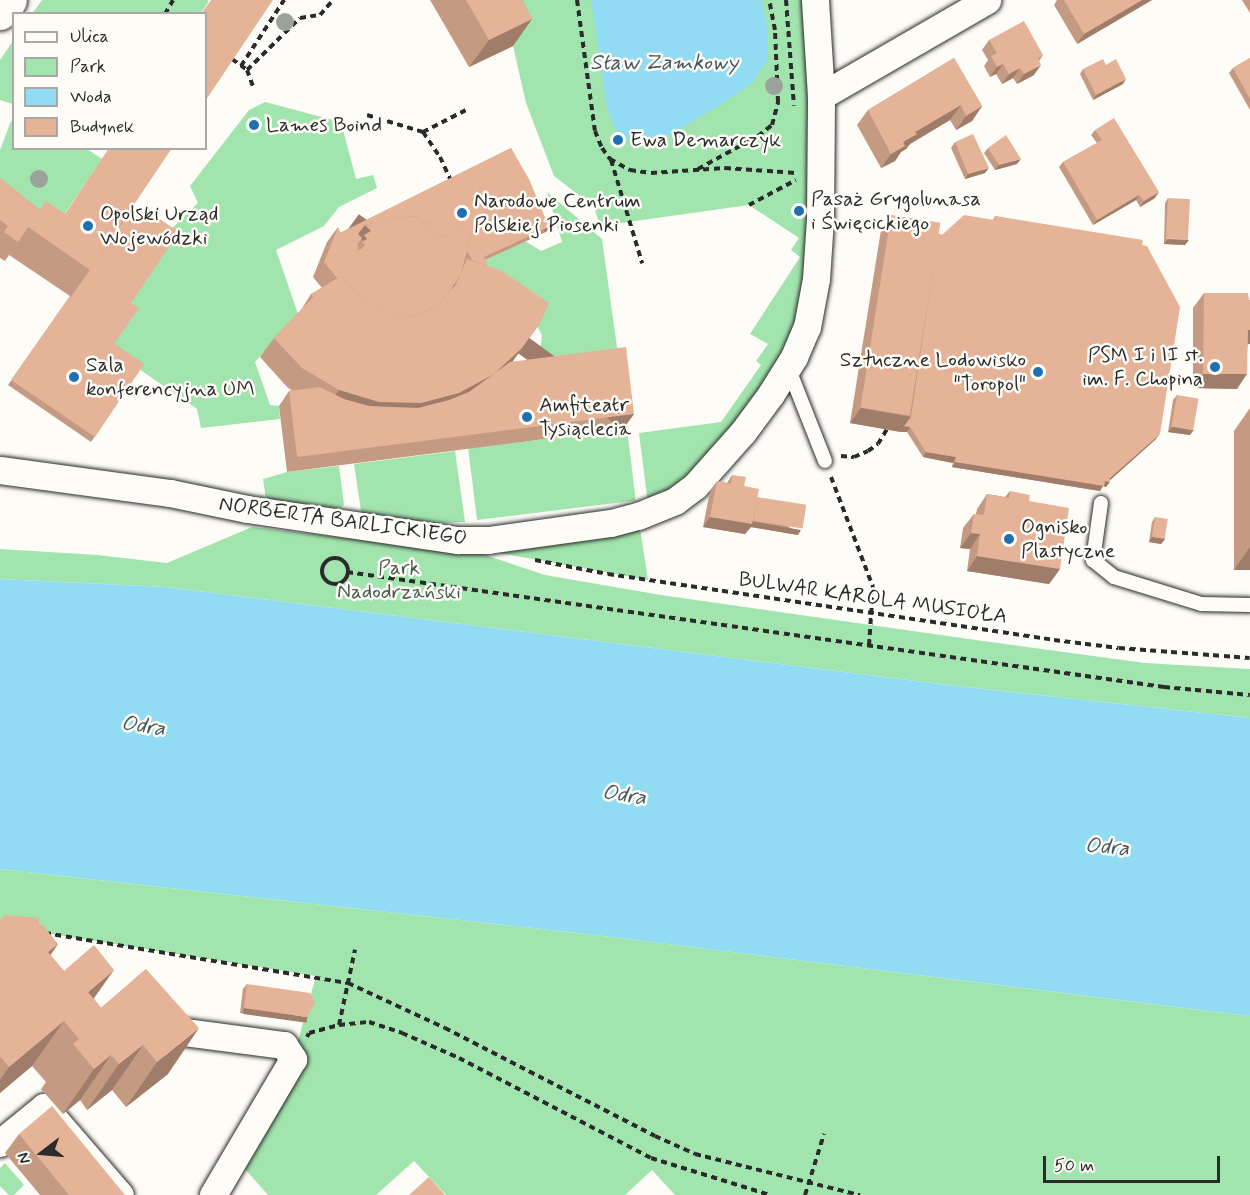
<!DOCTYPE html>
<meta charset="utf-8">
<style>
body{margin:0}
#map{position:relative;width:1250px;height:1195px;overflow:hidden;background:#fdfcf7;font-family:Mynerve,sans-serif}
div>[style]{position:absolute}
[style*='--x']{left:calc(var(--x)*1px);top:calc(var(--y)*1px);width:calc(var(--w)*1px);rotate:calc(var(--a)*1deg)}
.green>*{inset:0;background:#a2e4ae;transform-origin:0 0}
.water>*{inset:0;background:#91dcf2}
.path>*{height:4px;margin-top:-2px;transform-origin:0;background:repeating-linear-gradient(90deg,#2b2b2b 0 6px,transparent 0 10.5px)}
.path>.ring{margin:-2px;padding:0;box-sizing:content-box;background:none;border:4px solid #2b2b2b;border-radius:50%}
.roads{filter:drop-shadow(0 0 2px #2b2b2b) drop-shadow(0 0 2px #2b2b2b)}
.lane>*{height:14px;margin:-7px;padding:0 7px;transform-origin:7px;border-radius:7px;background:#fdfcf7}
.street>*{height:27px;margin:-13.5px;padding:0 13.5px;transform-origin:13.5px;border-radius:13.5px;background:#fdfcf7}
.secondary>*{height:33px;margin:-16.5px;padding:0 16.5px;transform-origin:16.5px;border-radius:16.5px;background:#fdfcf7}
.trees>*{width:18px;height:18px;margin:-9px;border-radius:50%;background:#9aa299}
.wall>*{inset:0;background:#c59a82}
.shaded-wall>*{inset:0;background:#a07d6a;transform-origin:0 0}
.building>*{inset:0;background:#e5b397;transform-origin:0 0}
.dots>*{width:16px;height:16px;translate:-50% -50%;box-sizing:border-box;border:3px solid #fdfcf7;border-radius:50%}
span{translate:-50% -50%;white-space:nowrap;text-align:center;line-height:1.15;-webkit-text-stroke:5px #fdfcf7;paint-order:stroke}
.poi-label{font-size:21px;color:#2b2b2b}
.left{translate:0 -50%;text-align:left}
.right{translate:-100% -50%;text-align:right}
.street-label{font-size:21px;color:#2b2b2b}
.park-label{font-size:21px;color:#49594c}
.water-label{font-size:22px;color:#44575d;font-style:italic}
.legend{position:absolute;left:12px;top:12px;width:195px;height:138px;box-sizing:border-box;background:#fdfcf7;border:2px solid #a9a8a5;margin:0;padding:8px 10px;list-style:none;font-size:18px;color:#2b2b2b}
.legend li{display:flex;align-items:center;gap:12px;height:30px}
.legend b{width:30px;border:2px solid #a9a8a5}
.north{position:absolute;left:12px;top:1123px;width:60px;height:60px;-webkit-text-stroke:4px #fdfcf7;paint-order:stroke;rotate:254deg;font-size:16px;font-weight:700;line-height:24px;text-align:center;color:#2b2b2b}
.north::after{content:'';display:block;margin:auto;width:21px;height:27px;background:#2b2b2b;clip-path:polygon(50% 0,100% 100%,50% 72%,0 100%)}
.scale{position:absolute;left:1043px;top:1156px;width:177px;height:27px;box-sizing:border-box;border:3px solid #2b2b2b;border-top:0;padding-left:8px;font-size:18px;line-height:21px;white-space:nowrap;color:#2b2b2b;-webkit-text-stroke:4px #fdfcf7;paint-order:stroke}
</style>
<div id="map">
<div class="green">
<div style="clip-path:polygon(42px 0,207px 0,209px 1px,201px 13px,32px 14px)"></div>
<div style="clip-path:polygon(488px 0,815px 0,816px 279px,771px 394px,649px 512px,639px 433px,721px 422px,761px 365px,756px 361px,768px 344px,750px 334px,800px 257px,791px 250px,799px 238px,749px 205px,600px 226px,594px 207px,554px 176px,526px 103px,513px 46px)"></div>
<div style="clip-path:polygon(13px 41px,13px 104px,0 100px,0 60px)"></div>
<div style="clip-path:polygon(265px 102px,341px 122px,356px 179px,373px 175px,377px 188px,339px 207px,324px 226px,276px 250px,298px 314px,255px 362px,270px 405px,279px 406px,280px 419px,201px 428px,197px 409px,110px 349px,127px 308px,168px 232px,198px 203px,190px 186px,249px 110px)"></div>
<div style="clip-path:polygon(11px 121px,13px 122px,14px 148px,87px 149px,102px 159px,59px 222px,0 188px,0 150px)"></div>
<div style="clip-path:polygon(547px 192px,602px 239px,619px 362px,537px 372px,542px 335px,535px 322px,481px 262px,525px 241px,541px 251px,562px 242px)"></div>
<div style="left:627px;top:429px;width:72px;height:160px;rotate:83deg"></div>
<div style="clip-path:polygon(455px 451px,465px 522px,421px 524px,362px 517px,354px 464px)"></div>
<div style="clip-path:polygon(339px 466px,344px 505px,336px 512px,266px 499px,263px 479px,287px 472px)"></div>
<div style="clip-path:polygon(638px 516px,648px 580px,494px 552px)"></div>
<div style="clip-path:polygon(252px 527px,482px 554px,545px 575px,661px 595px,976px 640px,1145px 663px,1250px 669px,1250px 718px,948px 685px,166px 587px,0 579px,0 549px,97px 555px,167px 563px)"></div>
<div style="clip-path:polygon(0 869px,595px 935px,1250px 1016px,1250px 1195px,675px 1195px,652px 1170px,625px 1195px,446px 1195px,414px 1161px,376px 1195px,268px 1195px,236px 1159px,293px 1059px,316px 976px,0 926px)"></div>
<div style="clip-path:polygon(5px 1163px,24px 1185px,14px 1195px,9px 1195px,0 1186px,0 1168px)"></div>
</div>
<div class="water">
<div style="clip-path:polygon(591px 0,761px 0,768px 30px,768px 59px,751px 84px,722px 104px,656px 143px,646px 147px,637px 146px,616px 131px,607px 108px)"></div>
<div style="clip-path:polygon(0 579px,166px 587px,948px 685px,1250px 718px,1250px 1016px,595px 935px,0 869px)"></div>
</div>
<div class="path">
<div style="--x:577;--y:0;--w:132;--a:82.2"></div>
<div style="--x:595;--y:131;--w:18;--a:68"></div>
<div style="--x:602;--y:148;--w:14;--a:54"></div>
<div style="--x:610;--y:159;--w:23;--a:29"></div>
<div style="--x:630;--y:170;--w:21;--a:8"></div>
<div style="--x:651;--y:173;--w:74;--a:-3.9"></div>
<div style="--x:725;--y:168;--w:71;--a:4"></div>
<div style="--x:786;--y:0;--w:106;--a:85.7"></div>
<div style="--x:165;--y:14;--w:16;--a:-60"></div>
<div style="--x:232;--y:59;--w:19;--a:36"></div>
<div style="--x:247;--y:70;--w:74;--a:-44.5"></div>
<div style="--x:300;--y:18;--w:20;--a:-9"></div>
<div style="--x:320;--y:15;--w:20;--a:-49"></div>
<div style="--x:241;--y:66;--w:79;--a:-56.9"></div>
<div style="--x:247;--y:70;--w:20;--a:70"></div>
<div style="--x:367;--y:115;--w:59;--a:16.9"></div>
<div style="--x:423;--y:132;--w:30;--a:56"></div>
<div style="--x:440;--y:157;--w:26;--a:65"></div>
<div style="--x:423;--y:132;--w:48;--a:-27.1"></div>
<div style="--x:611;--y:160;--w:108;--a:73.2"></div>
<div style="--x:698;--y:169;--w:68;--a:-28.8"></div>
<div style="--x:758;--y:136;--w:18;--a:-38"></div>
<div style="--x:772;--y:125;--w:24;--a:-75"></div>
<div style="--x:778;--y:102;--w:72;--a:-92.4"></div>
<div style="--x:775;--y:30;--w:31;--a:-101"></div>
<div style="--x:749;--y:205;--w:53;--a:-28"></div>
<div style="--x:841;--y:456;--w:13;--a:4"></div>
<div style="--x:854;--y:457;--w:15;--a:-23"></div>
<div style="--x:868;--y:451;--w:12;--a:-35"></div>
<div style="--x:878;--y:444;--w:17;--a:-59"></div>
<div style="--x:831;--y:477;--w:118;--a:69.1"></div>
<div style="--x:873;--y:587;--w:58;--a:93.9"></div>
<div class="ring" style="left:322px;top:558px;width:22px;height:22px"></div>
<div style="--x:535;--y:560;--w:74;--a:10.9"></div>
<div style="--x:608;--y:574;--w:451;--a:8.4"></div>
<div style="--x:1054;--y:640;--w:65;--a:7"></div>
<div style="--x:1119;--y:648;--w:131;--a:4.4"></div>
<div style="--x:347;--y:572;--w:825;--a:8.01"></div>
<div style="--x:1164;--y:687;--w:86;--a:5.3"></div>
<div style="--x:45;--y:933;--w:307;--a:9.4"></div>
<div style="--x:348;--y:983;--w:107;--a:24.9"></div>
<div style="--x:445;--y:1028;--w:236;--a:27.2"></div>
<div style="--x:655;--y:1136;--w:44;--a:24.2"></div>
<div style="--x:695;--y:1154;--w:170;--a:14"></div>
<div style="--x:339;--y:1025;--w:77;--a:-78"></div>
<div style="--x:307;--y:1037;--w:4;--a:-63"></div>
<div style="--x:309;--y:1033;--w:31;--a:-15"></div>
<div style="--x:339;--y:1025;--w:30;--a:-6"></div>
<div style="--x:369;--y:1022;--w:35;--a:18"></div>
<div style="--x:402;--y:1033;--w:62;--a:23.7"></div>
<div style="--x:459;--y:1058;--w:216;--a:27.5"></div>
<div style="--x:651;--y:1158;--w:125;--a:17.3"></div>
<div style="--x:805;--y:1195;--w:64;--a:-72.7"></div>
</div>
<div class="roads">
<div class="lane">
<div style="--x:788;--y:367;--w:101;--a:68.5"></div>
<div style="--x:1101;--y:503;--w:58;--a:98"></div>
<div style="--x:1093;--y:560;--w:27;--a:39"></div>
<div style="--x:1114;--y:577;--w:91;--a:17.2"></div>
<div style="--x:1201;--y:604;--w:49;--a:1.2"></div>
</div>
<div class="street">
<div style="--x:821;--y:96;--w:192;--a:-30"></div>
<div style="--x:0;--y:470;--w:172;--a:7.7"></div>
<div style="--x:170;--y:493;--w:79;--a:11.7"></div>
<div style="--x:247;--y:509;--w:213;--a:8.4"></div>
<div style="--x:458;--y:540;--w:30;--a:0"></div>
<div style="--x:488;--y:540;--w:124;--a:-7.9"></div>
<div style="--x:611;--y:523;--w:28;--a:-15"></div>
<div style="--x:638;--y:516;--w:40;--a:-22"></div>
<div style="--x:675;--y:501;--w:25;--a:-37"></div>
<div style="--x:695;--y:486;--w:72;--a:-48.4"></div>
<div style="--x:743;--y:432;--w:47;--a:-53.6"></div>
<div style="--x:771;--y:394;--w:44;--a:-58.1"></div>
<div style="--x:794;--y:357;--w:33;--a:-67"></div>
<div style="--x:807;--y:327;--w:49;--a:-79.4"></div>
<div style="--x:816;--y:279;--w:61;--a:-86.2"></div>
<div style="--x:820;--y:218;--w:122;--a:-89.5"></div>
<div style="--x:821;--y:96;--w:96;--a:-93.6"></div>
<div style="--x:177;--y:1031;--w:108;--a:7.5"></div>
<div style="--x:284;--y:1045;--w:17;--a:57"></div>
<div style="--x:293;--y:1059;--w:158;--a:120.5"></div>
<div style="--x:0;--y:1143;--w:57;--a:-39.3"></div>
<div style="--x:44;--y:1107;--w:116;--a:49.2"></div>
</div>
<div class="secondary">
<div style="--x:0;--y:13;--w:16;--a:-52"></div>
</div>
</div>
<div class="trees">
<div style="left:285px;top:22px"></div>
<div style="left:774px;top:86px"></div>
<div style="left:39px;top:179px"></div>
</div>
<div class="wall">
<div style="clip-path:polygon(430px 0,522px 0,532px 19px,513px 46px,469px 67px)"></div>
<div style="clip-path:polygon(1057px 0,1152px 0,1077px 44px,1054px 5px)"></div>
<div style="clip-path:polygon(1242px 0,1250px 0,1250px 13px)"></div>
<div style="clip-path:polygon(989px 40px,1043px 55px,1039px 61px,1034px 75px,1017px 84px,1013px 78px,1002px 84px,996px 74px,990px 77px,984px 66px,988px 60px,982px 50px)"></div>
<div style="clip-path:polygon(954px 58px,982px 106px,972px 121px,956px 130px,950px 120px,910px 144px,906px 149px,901px 152px,895px 161px,881px 168px,857px 125px,868px 110px)"></div>
<div style="clip-path:polygon(1250px 58px,1250px 110px,1229px 73px,1233px 68px)"></div>
<div style="clip-path:polygon(1106px 65px,1123px 84px,1093px 100px,1080px 74px,1083px 69px)"></div>
<div style="clip-path:polygon(1095px 130px,1155px 198px,1140px 207px,1136px 200px,1093px 225px,1059px 167px,1063px 162px,1097px 143px,1091px 135px)"></div>
<div style="clip-path:polygon(955px 142px,985px 173px,965px 179px,951px 148px)"></div>
<div style="clip-path:polygon(511px 148px,549px 227px,546px 232px,485px 260px,513px 362px,634px 414px,623px 429px,287px 472px,279px 406px,289px 391px,292px 390px,288px 388px,260px 357px,274px 338px,301px 310px,311px 294px,322px 288px,313px 277px,327px 242px,338px 227px,340px 233px)"></div>
<div style="clip-path:polygon(988px 148px,1017px 164px,995px 170px,984px 153px)"></div>
<div style="clip-path:polygon(0 178px,40px 210px,64px 214px,134px 206px,131px 303px,114px 344px,144px 364px,91px 442px,8px 385px,70px 296px,9px 255px,5px 261px,0 258px)"></div>
<div style="clip-path:polygon(1168px 198px,1185px 245px,1164px 244px,1165px 203px)"></div>
<div style="clip-path:polygon(891px 215px,942px 235px,993px 220px,995px 216px,1142px 245px,1156px 439px,1110px 480px,1106px 487px,1103px 486px,1100px 491px,952px 467px,953px 463px,923px 457px,907px 432px,850px 423px,881px 230px)"></div>
<div style="clip-path:polygon(1204px 293px,1250px 300px,1250px 344px,1248px 344px,1237px 389px,1193px 388px,1193px 308px)"></div>
<div style="clip-path:polygon(1177px 395px,1190px 435px,1168px 432px,1173px 400px)"></div>
<div style="clip-path:polygon(1250px 408px,1250px 570px,1234px 570px,1234px 431px)"></div>
<div style="clip-path:polygon(732px 475px,757px 497px,798px 535px,751px 527px,745px 534px,703px 527px,710px 491px,717px 481px,727px 483px)"></div>
<div style="clip-path:polygon(1010px 491px,1029px 501px,1060px 569px,1049px 584px,967px 571px,970px 549px,960px 548px,963px 528px,974px 514px,976px 514px,977px 509px,987px 494px,1005px 497px)"></div>
<div style="clip-path:polygon(1155px 517px,1165px 539px,1161px 544px,1149px 542px,1152px 522px)"></div>
<div style="clip-path:polygon(0 920px,39px 925px,58px 944px,50px 955px,64px 971px,94px 999px,101px 1008px,146px 969px,168px 1074px,126px 1107px,112px 1090px,87px 1110px,80px 1100px,63px 1114px,41px 1089px,46px 1082px,32px 1066px,0 1093px)"></div>
<div style="clip-path:polygon(247px 984px,304px 1022px,240px 1013px,243px 989px)"></div>
<div style="clip-path:polygon(19px 1134px,125px 1195px,40px 1195px,5px 1153px)"></div>
</div>
<div class="shaded-wall">
<div style="clip-path:polygon(1142px 0,1152px 0,1077px 44px,1084px 34px)"></div>
<div style="clip-path:polygon(532px 19px,513px 46px,469px 67px,489px 40px)"></div>
<div style="clip-path:polygon(1003px 64px,996px 74px,990px 77px,997px 67px)"></div>
<div style="clip-path:polygon(1041px 65px,1034px 75px,1017px 84px,1024px 74px)"></div>
<div style="clip-path:polygon(1020px 68px,1013px 78px,1002px 84px,1009px 74px)"></div>
<div style="clip-path:polygon(1126px 79px,1123px 84px,1093px 100px,1096px 95px)"></div>
<div style="clip-path:polygon(961px 105px,950px 120px,910px 144px,906px 149px,901px 152px,895px 161px,881px 168px,891px 154px,903px 142px,915px 132px)"></div>
<div style="clip-path:polygon(982px 106px,972px 121px,956px 130px,966px 116px)"></div>
<div style="clip-path:polygon(1021px 159px,1017px 164px,995px 170px,999px 165px)"></div>
<div style="clip-path:polygon(989px 168px,985px 173px,965px 179px,968px 174px)"></div>
<div style="clip-path:polygon(1159px 192px,1155px 198px,1140px 207px,1144px 201px)"></div>
<div style="clip-path:polygon(1139px 195px,1136px 200px,1093px 225px,1097px 220px)"></div>
<div style="left:549px;top:227px;width:6px;height:72px;rotate:121deg"></div>
<div style="clip-path:polygon(1168px 239px,1189px 240px,1185px 245px,1164px 244px)"></div>
<div style="clip-path:polygon(540px 323px,508px 368px,480px 394px,365px 422px,325px 410px,339px 390px)"></div>
<div style="clip-path:polygon(1248px 330px,1250px 330px,1250px 344px,1237px 345px)"></div>
<div style="clip-path:polygon(1203px 374px,1247px 374px,1237px 389px,1193px 388px)"></div>
<div style="clip-path:polygon(861px 408px,911px 417px,900px 432px,850px 423px)"></div>
<div style="left:634px;top:414px;width:19px;height:340px;rotate:126deg"></div>
<div style="clip-path:polygon(904px 426px,910px 427px,907px 432px,900px 432px)"></div>
<div style="clip-path:polygon(1172px 427px,1194px 430px,1190px 435px,1168px 432px)"></div>
<div style="clip-path:polygon(1160px 434px,1156px 439px,1108px 482px,1110px 482px,1106px 487px,1103px 486px,1100px 491px,952px 467px,955px 462px,1105px 481px,1110px 478px)"></div>
<div style="clip-path:polygon(926px 452px,956px 457px,953px 463px,923px 457px)"></div>
<div style="clip-path:polygon(710px 517px,750px 521px,801px 530px,798px 535px,751px 527px,745px 534px,703px 527px)"></div>
<div style="clip-path:polygon(971px 533px,980px 534px,970px 549px,960px 548px)"></div>
<div style="clip-path:polygon(1152px 537px,1165px 539px,1161px 544px,1149px 542px)"></div>
<div style="clip-path:polygon(1250px 547px,1250px 570px,1234px 570px)"></div>
<div style="clip-path:polygon(977px 556px,1060px 569px,1049px 584px,967px 571px)"></div>
<div style="clip-path:polygon(58px 944px,27px 989px,48px 952px)"></div>
<div style="clip-path:polygon(114px 970px,82px 1015px,88px 992px)"></div>
<div style="left:244px;top:1008px;width:64px;height:6px;rotate:8deg"></div>
<div style="clip-path:polygon(64px 1021px,32px 1066px,0 1093px,0 1080px,9px 1067px)"></div>
<div style="clip-path:polygon(199px 1028px,168px 1074px,126px 1107px,157px 1062px)"></div>
<div style="clip-path:polygon(143px 1045px,112px 1090px,87px 1110px,119px 1064px)"></div>
<div style="clip-path:polygon(111px 1055px,80px 1100px,63px 1114px,94px 1069px)"></div>
</div>
<div class="building">
<div style="clip-path:polygon(211px 0,273px 0,206px 100px,206px 14px,201px 14px)"></div>
<div style="clip-path:polygon(466px 0,522px 0,532px 19px,489px 40px)"></div>
<div style="clip-path:polygon(1064px 0,1142px 0,1084px 34px)"></div>
<div style="clip-path:polygon(1024px 21px,1043px 55px,1038px 58px,1041px 65px,1024px 74px,1020px 68px,1009px 74px,1003px 64px,997px 67px,991px 56px,997px 53px,989px 40px)"></div>
<div style="clip-path:polygon(954px 58px,982px 106px,966px 116px,961px 105px,915px 132px,917px 134px,903px 142px,905px 146px,891px 154px,868px 110px)"></div>
<div style="clip-path:polygon(1250px 58px,1250px 99px,1233px 68px)"></div>
<div style="clip-path:polygon(1103px 59px,1106px 65px,1116px 59px,1126px 79px,1096px 95px,1083px 69px)"></div>
<div style="clip-path:polygon(1114px 118px,1159px 192px,1144px 201px,1139px 195px,1097px 220px,1063px 162px,1102px 140px,1095px 130px)"></div>
<div style="clip-path:polygon(973px 134px,989px 168px,968px 174px,955px 142px)"></div>
<div style="clip-path:polygon(1006px 135px,1021px 159px,999px 165px,988px 148px)"></div>
<div style="clip-path:polygon(109px 148px,172px 148px,90px 270px,28px 227px,46px 201px,65px 214px)"></div>
<div style="clip-path:polygon(511px 148px,529px 179px,549px 227px,484px 257px,488px 266px,472px 260px,467px 251px,471px 236px,461px 225px,446px 236px,439px 237px,432px 235px,433px 230px,428px 229px,429px 224px,422px 223px,423px 217px,403px 216px,365px 225px,358px 234px,362px 238px,357px 245px,359px 247px,357px 250px,348px 249px,340px 233px)"></div>
<div style="clip-path:polygon(0 178px,40px 210px,18px 242px,4px 232px,8px 226px,0 220px)"></div>
<div style="left:1168px;top:198px;width:22px;height:41px;rotate:3deg"></div>
<div style="clip-path:polygon(134px 206px,147px 215px,149px 212px,179px 232px,131px 303px,139px 308px,114px 344px,144px 364px,95px 437px,11px 380px,70px 296px,71px 297px)"></div>
<div style="left:891px;top:215px;width:50px;height:195px;rotate:9deg"></div>
<div style="clip-path:polygon(964px 215px,994px 220px,995px 216px,1143px 240px,1142px 245px,1147px 246px,1180px 307px,1160px 434px,1110px 478px,1110px 482px,1105px 481px,1104px 486px,955px 462px,956px 457px,926px 452px,910px 427px,904px 426px,911px 417px,938px 234px,942px 235px)"></div>
<div style="clip-path:polygon(403px 216px,423px 217px,422px 223px,429px 224px,428px 229px,433px 230px,432px 235px,439px 237px,446px 236px,461px 225px,471px 236px,461px 273px,451px 290px,437px 306px,417px 315px,407px 317px,390px 314px,360px 297px,341px 276px,337px 278px,324px 262px,338px 227px,348px 249px,360px 250px,365px 245px,362px 242px,367px 239px,364px 235px,371px 231px,365px 225px)"></div>
<div style="clip-path:polygon(467px 259px,500px 270px,549px 303px,540px 323px,522px 348px,494px 374px,459px 393px,421px 403px,379px 402px,339px 390px,302px 368px,274px 338px,313px 297px,311px 294px,341px 276px,360px 297px,390px 314px,407px 317px,417px 315px,437px 306px,456px 284px)"></div>
<div style="clip-path:polygon(1204px 293px,1248px 293px,1249px 300px,1250px 300px,1250px 330px,1248px 330px,1247px 374px,1203px 374px)"></div>
<div style="clip-path:polygon(626px 347px,634px 414px,297px 457px,289px 391px,320px 387px,344px 399px,369px 406px,418px 408px,449px 400px,469px 392px,510px 362px)"></div>
<div style="left:1177px;top:395px;width:22px;height:32px;rotate:10deg"></div>
<div style="clip-path:polygon(732px 475px,746px 477px,744px 486px,759px 489px,752px 524px,710px 517px,717px 481px,731px 484px)"></div>
<div style="clip-path:polygon(1010px 491px,1030px 495px,1029px 501px,1069px 508px,1060px 569px,977px 556px,980px 534px,971px 533px,974px 514px,984px 515px,987px 494px,1009px 498px)"></div>
<div style="left:757px;top:497px;width:50px;height:24px;rotate:9deg"></div>
<div style="left:1155px;top:517px;width:13px;height:20px;rotate:9deg"></div>
<div style="clip-path:polygon(5px 915px,39px 918px,39px 925px,43px 925px,58px 944px,48px 952px,64px 971px,94px 945px,114px 970px,88px 992px,101px 1008px,146px 969px,199px 1028px,157px 1062px,143px 1045px,119px 1064px,111px 1055px,94px 1069px,73px 1044px,79px 1039px,64px 1021px,9px 1067px,0 1056px,0 920px)"></div>
<div style="clip-path:polygon(247px 984px,310px 993px,315px 1003px,307px 1017px,244px 1008px)"></div>
<div style="clip-path:polygon(52px 1106px,125px 1195px,69px 1195px,19px 1134px)"></div>
<div style="clip-path:polygon(429px 1177px,445px 1195px,409px 1195px)"></div>
</div>
<div class="dots">
<div style="left:254px;top:125px;background:#1f6fb2"></div>
<div style="left:618px;top:140px;background:#1f6fb2"></div>
<div style="left:799px;top:211px;background:#1f6fb2"></div>
<div style="left:462px;top:213px;background:#1f6fb2"></div>
<div style="left:88px;top:226px;background:#1f6fb2"></div>
<div style="left:1215px;top:367px;background:#1f6fb2"></div>
<div style="left:1038px;top:372px;background:#1f6fb2"></div>
<div style="left:74px;top:377px;background:#1f6fb2"></div>
<div style="left:527px;top:417px;background:#1f6fb2"></div>
<div style="left:1009px;top:539px;background:#1f6fb2"></div>
</div>
<div class="poi-label">
<span class="left" style="left:266px;top:125px">Lames Boind</span>
<span class="left" style="left:630px;top:140px">Ewa Demarczyk</span>
<span class="left" style="left:811px;top:211px">Pasaż Grygolunasa<br>i Święcickiego</span>
<span class="left" style="left:474px;top:213px">Narodowe Centrum<br>Polskiej Piosenki</span>
<span class="left" style="left:100px;top:226px">Opolski Urząd<br>Wojewódzki</span>
<span class="right" style="left:1203px;top:367px">PSM I i II st.<br>im. F. Chopina</span>
<span class="right" style="left:1026px;top:372px">Sztuczne Lodowisko<br>"Toropol"</span>
<span class="left" style="left:86px;top:377px">Sala<br>konferencyjna UM</span>
<span class="left" style="left:539px;top:417px">Amfiteatr<br>Tysiąclecia</span>
<span class="left" style="left:1021px;top:539px">Ognisko<br>Plastyczne</span>
</div>
<div class="street-label">
<span style="left:343px;top:521px;rotate:8deg">NORBERTA BARLICKIEGO</span>
<span style="left:873px;top:598px;rotate:8deg">BULWAR KAROLA MUSIOŁA</span>
</div>
<div class="park-label">
<span style="left:399px;top:580px">Park<br>Nadodrzański</span>
</div>
<div class="water-label">
<span style="left:664px;top:64px">Staw Zamkowy</span>
<span style="left:143px;top:727px;rotate:8deg">Odra</span>
<span style="left:624px;top:796px;rotate:8deg">Odra</span>
<span style="left:1107px;top:848px;rotate:4deg">Odra</span>
</div>
<ul class="legend">
<li><b style="height:8px;background:#fdfcf7"></b>Ulica</li>
<li><b style="height:16px;background:#a2e4ae"></b>Park</li>
<li><b style="height:16px;background:#91dcf2"></b>Woda</li>
<li><b style="height:16px;background:#e5b397"></b>Budynek</li>
</ul>
<div class="north">N</div>
<div class="scale">50 m</div>
</div>
